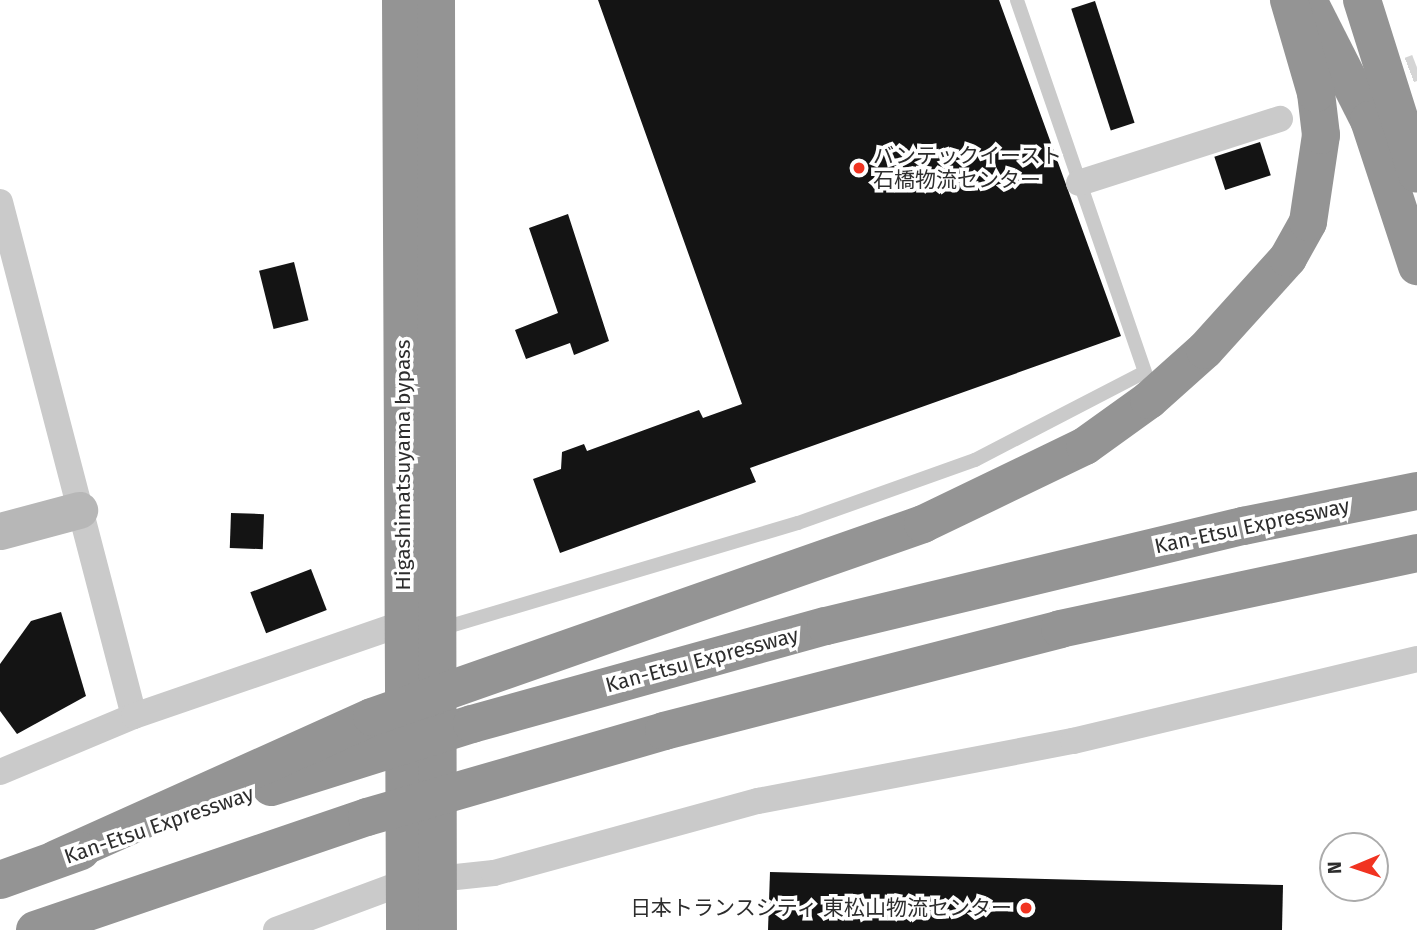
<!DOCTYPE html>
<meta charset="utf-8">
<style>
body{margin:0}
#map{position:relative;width:1417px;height:930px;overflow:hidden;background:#fff;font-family:"Fira Sans","Noto Sans JP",sans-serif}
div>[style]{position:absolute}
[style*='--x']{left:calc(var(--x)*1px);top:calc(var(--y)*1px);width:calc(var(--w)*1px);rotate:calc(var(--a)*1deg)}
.building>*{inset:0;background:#141414;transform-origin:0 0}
.street-tunnel>*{height:26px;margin-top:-13px;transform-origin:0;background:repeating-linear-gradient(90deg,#d5d5d5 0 26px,transparent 0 39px)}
.lane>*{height:14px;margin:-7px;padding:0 7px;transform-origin:7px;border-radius:7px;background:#cacaca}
.street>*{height:26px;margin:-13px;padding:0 13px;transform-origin:13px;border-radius:13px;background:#cacaca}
.secondary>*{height:37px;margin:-18.5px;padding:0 18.5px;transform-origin:18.5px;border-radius:18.5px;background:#b7b7b7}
.highway>*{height:38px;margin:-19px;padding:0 19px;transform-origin:19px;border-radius:19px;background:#949494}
.dots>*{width:19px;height:19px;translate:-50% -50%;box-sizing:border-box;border:4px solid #fff;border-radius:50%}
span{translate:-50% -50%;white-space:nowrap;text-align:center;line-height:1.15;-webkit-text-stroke:7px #fff;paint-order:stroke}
.poi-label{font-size:21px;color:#2d2d2d}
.left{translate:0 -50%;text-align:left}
.right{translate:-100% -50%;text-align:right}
.street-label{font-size:21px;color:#2d2d2d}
.north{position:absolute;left:1319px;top:832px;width:70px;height:70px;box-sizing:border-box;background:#fff;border:2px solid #ababab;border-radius:50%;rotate:268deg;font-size:19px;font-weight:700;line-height:28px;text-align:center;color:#2d2d2d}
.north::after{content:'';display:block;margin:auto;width:24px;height:32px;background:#f13321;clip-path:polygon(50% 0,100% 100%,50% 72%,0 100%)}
</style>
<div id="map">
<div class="building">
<div style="clip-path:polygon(598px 0,999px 0,1121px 336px,750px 468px,756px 482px,560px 553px,533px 479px,561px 469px,562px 452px,584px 444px,587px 451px,699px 410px,703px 418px,742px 404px)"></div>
<div style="left:1095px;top:1px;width:128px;height:25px;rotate:72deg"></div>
<div style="left:1260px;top:142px;width:35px;height:48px;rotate:72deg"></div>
<div style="clip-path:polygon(568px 214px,609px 341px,574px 355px,570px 343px,526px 359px,515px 330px,558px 313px,529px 228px)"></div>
<div style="left:294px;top:262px;width:60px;height:36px;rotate:76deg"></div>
<div style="left:231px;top:513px;width:33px;height:35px;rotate:2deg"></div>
<div style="left:311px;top:569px;width:44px;height:65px;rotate:69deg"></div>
<div style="clip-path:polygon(61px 612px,86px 696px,17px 734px,0 711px,0 664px,31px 621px)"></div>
<div style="clip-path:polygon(770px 872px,1283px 885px,1282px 930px,768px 930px)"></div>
</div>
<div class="street-tunnel">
<div style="--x:1373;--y:84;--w:47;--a:-21.1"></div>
</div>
<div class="lane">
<div style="--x:440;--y:629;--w:373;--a:-16.5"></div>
<div style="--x:798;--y:523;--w:188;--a:-19.6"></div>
<div style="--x:975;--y:460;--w:191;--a:-27.4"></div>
<div style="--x:1145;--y:372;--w:393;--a:-109"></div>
</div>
<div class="street">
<div style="--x:1079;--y:183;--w:211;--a:-17.7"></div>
<div style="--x:0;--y:202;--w:531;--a:75.39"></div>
<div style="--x:0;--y:772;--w:145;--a:-22.7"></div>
<div style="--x:134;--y:716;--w:286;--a:-19"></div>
<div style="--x:437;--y:879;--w:57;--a:-6"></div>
<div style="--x:494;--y:873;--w:274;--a:-15.3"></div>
<div style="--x:758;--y:801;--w:321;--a:-10.8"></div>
<div style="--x:1073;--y:741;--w:354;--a:-13.4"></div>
<div style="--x:276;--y:930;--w:138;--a:-20.4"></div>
</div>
<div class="secondary">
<div style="--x:0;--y:531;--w:82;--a:-14.9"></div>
</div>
<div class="highway">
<div style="--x:401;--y:0;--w:930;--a:89.75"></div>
<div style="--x:436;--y:0;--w:930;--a:89.88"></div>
<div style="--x:1308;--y:0;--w:135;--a:63.1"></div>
<div style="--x:1369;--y:120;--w:154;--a:71.8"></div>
<div style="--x:1362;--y:0;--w:182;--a:72.5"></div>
<div style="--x:271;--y:787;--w:211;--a:-17.4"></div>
<div style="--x:472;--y:724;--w:367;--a:-15.5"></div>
<div style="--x:826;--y:626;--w:429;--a:-13.5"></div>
<div style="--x:1243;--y:526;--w:177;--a:-11.4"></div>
<div style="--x:56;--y:859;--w:346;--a:-24.2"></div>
<div style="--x:372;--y:717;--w:584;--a:-19.3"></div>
<div style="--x:923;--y:524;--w:180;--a:-25.7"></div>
<div style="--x:1085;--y:446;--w:79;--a:-35.7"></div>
<div style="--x:1149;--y:400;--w:75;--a:-41.8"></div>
<div style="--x:1205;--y:350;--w:124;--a:-47.9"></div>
<div style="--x:1288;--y:258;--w:41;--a:-60.9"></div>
<div style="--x:1308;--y:222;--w:88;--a:-81.5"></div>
<div style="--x:1321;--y:135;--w:42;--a:-96.8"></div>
<div style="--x:1316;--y:93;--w:97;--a:-106.2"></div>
<div style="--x:0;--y:880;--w:86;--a:-19.7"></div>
<div style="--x:35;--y:930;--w:351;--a:-18.8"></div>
<div style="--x:367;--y:817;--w:309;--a:-16.1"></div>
<div style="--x:664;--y:731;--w:409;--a:-14.4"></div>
<div style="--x:1060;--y:629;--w:365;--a:-12"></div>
</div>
<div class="dots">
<div style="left:859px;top:168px;background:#f13321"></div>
<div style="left:1026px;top:908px;background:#f13321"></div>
</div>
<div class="poi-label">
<span class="left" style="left:873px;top:168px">バンテックイースト<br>石橋物流センター</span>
<span class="right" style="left:1012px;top:908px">日本トランスシティ 東松山物流センター</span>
</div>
<div class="street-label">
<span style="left:403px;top:465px;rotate:-90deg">Higashimatsuyama bypass</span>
<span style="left:1252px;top:526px;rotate:-12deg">Kan-Etsu Expressway</span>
<span style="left:702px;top:660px;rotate:-15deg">Kan-Etsu Expressway</span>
<span style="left:159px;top:825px;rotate:-19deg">Kan-Etsu Expressway</span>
</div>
<div class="north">N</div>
</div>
